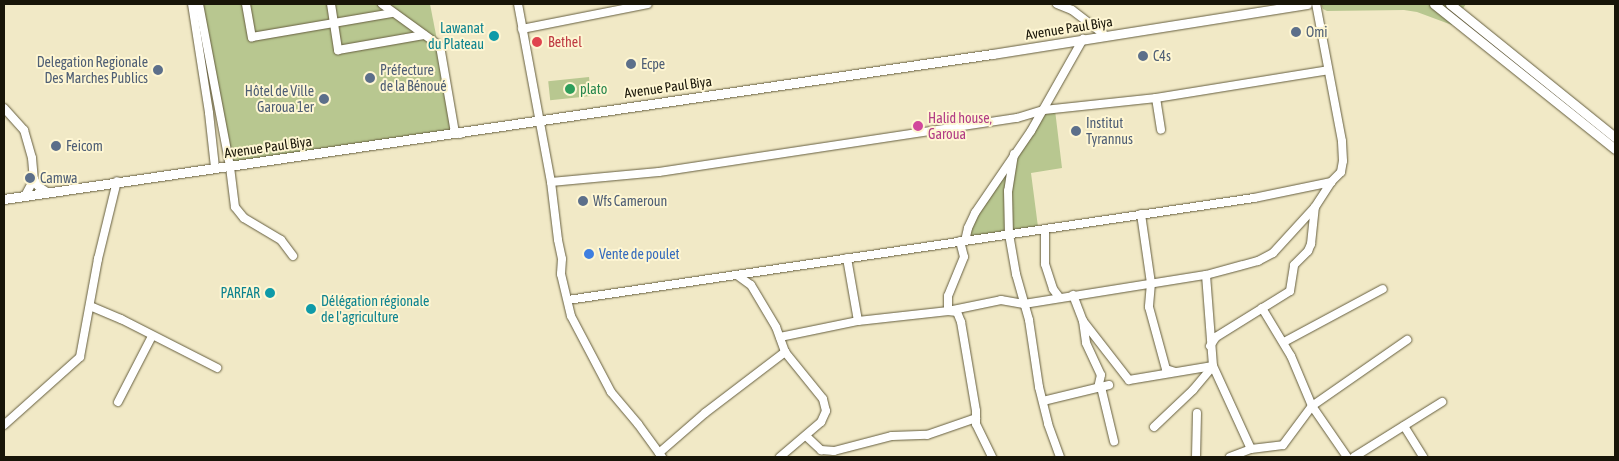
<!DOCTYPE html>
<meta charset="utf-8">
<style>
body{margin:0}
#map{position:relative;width:1619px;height:461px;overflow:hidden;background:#f1e9c6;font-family:"Asap Condensed",sans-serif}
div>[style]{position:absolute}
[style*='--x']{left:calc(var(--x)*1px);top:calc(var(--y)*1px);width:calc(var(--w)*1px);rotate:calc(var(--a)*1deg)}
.green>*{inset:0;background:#b8c790;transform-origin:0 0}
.roads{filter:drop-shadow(0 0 1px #655e3f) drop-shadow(0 0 1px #655e3f)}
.minor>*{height:8px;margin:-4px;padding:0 4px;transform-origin:4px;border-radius:4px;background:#fff}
.major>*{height:9px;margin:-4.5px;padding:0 4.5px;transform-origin:4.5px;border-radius:4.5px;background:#fff}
.dots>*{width:14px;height:14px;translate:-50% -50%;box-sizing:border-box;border:2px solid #fef6d3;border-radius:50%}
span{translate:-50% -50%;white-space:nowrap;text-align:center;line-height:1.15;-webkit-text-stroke:4px #fef6d3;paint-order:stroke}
.culture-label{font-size:14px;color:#0d838f}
.right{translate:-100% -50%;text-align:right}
.left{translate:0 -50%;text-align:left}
.street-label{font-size:14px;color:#181508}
.service-label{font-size:14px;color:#4e5e75}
.health-label{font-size:14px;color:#be3a42}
.leisure-label{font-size:14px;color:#27864d}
.hotel-label{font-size:14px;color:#b23c85}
.shop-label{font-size:14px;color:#366cbe}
.frame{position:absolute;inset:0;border:5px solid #181508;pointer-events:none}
</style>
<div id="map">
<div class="green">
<div style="clip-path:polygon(200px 4px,430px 4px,455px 133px,230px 167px)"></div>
<div style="clip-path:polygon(1321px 4px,1466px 4px,1452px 25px,1417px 12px,1404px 10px,1327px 11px,1323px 9px)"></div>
<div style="left:589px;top:77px;width:19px;height:41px;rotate:84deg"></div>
<div style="clip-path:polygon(1044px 110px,1055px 110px,1062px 168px,1031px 173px,1038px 227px,965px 241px,968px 228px)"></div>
</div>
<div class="roads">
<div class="minor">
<div style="--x:192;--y:4;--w:110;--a:81.1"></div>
<div style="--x:209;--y:113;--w:54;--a:83.7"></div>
<div style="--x:199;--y:4;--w:166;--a:79.2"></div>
<div style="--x:230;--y:167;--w:40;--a:82.9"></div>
<div style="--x:235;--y:207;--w:14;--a:51"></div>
<div style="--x:244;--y:218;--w:43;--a:30.7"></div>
<div style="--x:281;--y:240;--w:20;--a:53"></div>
<div style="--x:246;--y:4;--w:34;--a:80"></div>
<div style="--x:252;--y:37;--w:143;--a:-9.7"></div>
<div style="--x:331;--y:4;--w:47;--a:81.3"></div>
<div style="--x:338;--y:50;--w:87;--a:-9.9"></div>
<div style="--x:382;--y:4;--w:72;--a:35.9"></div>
<div style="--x:440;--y:46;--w:88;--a:80.2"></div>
<div style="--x:455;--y:133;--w:5;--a:11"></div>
<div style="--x:518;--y:4;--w:181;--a:79.5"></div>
<div style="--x:551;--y:182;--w:58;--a:83.1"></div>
<div style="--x:558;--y:240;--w:19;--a:78"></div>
<div style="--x:562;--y:259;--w:15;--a:94"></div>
<div style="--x:561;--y:274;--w:43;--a:76.6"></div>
<div style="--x:571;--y:316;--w:86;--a:62.2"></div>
<div style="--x:611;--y:392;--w:42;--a:49.8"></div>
<div style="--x:638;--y:424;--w:41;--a:54"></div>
<div style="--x:1057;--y:4;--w:16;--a:22"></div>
<div style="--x:1072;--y:10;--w:43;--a:37.4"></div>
<div style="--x:522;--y:29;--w:128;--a:-11.2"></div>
<div style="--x:1156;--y:98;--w:32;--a:81"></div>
<div style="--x:4;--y:108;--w:30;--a:48"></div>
<div style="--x:24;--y:130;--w:29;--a:74"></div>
<div style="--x:32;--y:158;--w:21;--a:85"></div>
<div style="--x:34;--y:179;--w:8;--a:60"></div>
<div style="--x:38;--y:186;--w:11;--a:34"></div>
<div style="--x:1014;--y:154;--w:37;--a:99"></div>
<div style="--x:1008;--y:191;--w:43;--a:88.7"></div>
<div style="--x:1009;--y:234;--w:41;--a:80.1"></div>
<div style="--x:1016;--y:274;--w:48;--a:74.2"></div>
<div style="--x:1029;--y:320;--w:68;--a:81.5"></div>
<div style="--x:1039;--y:387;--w:38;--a:76"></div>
<div style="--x:1048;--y:424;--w:35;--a:70"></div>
<div style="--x:551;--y:182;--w:108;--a:-5.3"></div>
<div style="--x:659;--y:172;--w:362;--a:-8.6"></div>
<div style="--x:1017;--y:118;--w:28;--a:-17"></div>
<div style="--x:1044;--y:110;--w:113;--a:-6.1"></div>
<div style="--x:1156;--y:98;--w:174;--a:-9.2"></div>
<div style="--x:25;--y:196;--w:19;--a:-62"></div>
<div style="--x:1141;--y:214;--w:70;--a:81.8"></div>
<div style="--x:1151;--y:283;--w:24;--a:95"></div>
<div style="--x:1149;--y:307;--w:64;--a:74.7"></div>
<div style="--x:1166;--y:369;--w:9;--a:18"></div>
<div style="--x:1045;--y:229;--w:35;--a:90"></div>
<div style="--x:1045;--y:264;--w:26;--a:72"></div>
<div style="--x:1053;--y:289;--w:10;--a:53"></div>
<div style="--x:960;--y:241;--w:16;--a:76"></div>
<div style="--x:964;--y:257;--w:42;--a:112.3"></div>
<div style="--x:948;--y:296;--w:15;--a:90"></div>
<div style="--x:948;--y:311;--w:9;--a:6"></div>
<div style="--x:957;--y:312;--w:11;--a:68"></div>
<div style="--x:961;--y:322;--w:90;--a:80.4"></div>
<div style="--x:976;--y:411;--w:13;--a:90"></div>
<div style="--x:976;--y:424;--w:37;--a:64"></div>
<div style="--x:965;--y:241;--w:13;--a:-77"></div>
<div style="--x:968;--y:228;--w:17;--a:-65"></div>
<div style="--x:975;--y:213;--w:99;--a:-55.7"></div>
<div style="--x:1031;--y:131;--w:106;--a:-60.5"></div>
<div style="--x:847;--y:258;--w:64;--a:80.1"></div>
<div style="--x:858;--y:321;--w:91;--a:-6.3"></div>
<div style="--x:948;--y:311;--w:54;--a:-11.7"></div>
<div style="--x:1001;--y:300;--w:23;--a:10"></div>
<div style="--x:1024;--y:304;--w:184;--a:-9.1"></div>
<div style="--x:1206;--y:275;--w:54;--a:-15.1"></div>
<div style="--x:1258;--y:261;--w:17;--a:-28"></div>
<div style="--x:1273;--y:253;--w:62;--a:-47.6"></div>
<div style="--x:1315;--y:207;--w:30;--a:-57"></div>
<div style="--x:737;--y:275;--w:17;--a:36"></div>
<div style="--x:751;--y:285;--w:49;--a:59.2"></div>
<div style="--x:776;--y:327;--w:27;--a:70"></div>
<div style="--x:785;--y:352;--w:60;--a:51"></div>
<div style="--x:823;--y:399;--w:12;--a:76"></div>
<div style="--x:826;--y:411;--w:12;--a:114"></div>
<div style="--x:821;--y:422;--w:54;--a:139.5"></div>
<div style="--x:1206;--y:275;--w:91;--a:85.6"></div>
<div style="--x:1213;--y:366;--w:91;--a:65.4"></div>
<div style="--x:1073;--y:295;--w:28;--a:69"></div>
<div style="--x:1083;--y:321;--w:75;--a:52.1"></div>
<div style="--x:1129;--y:380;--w:85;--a:-9.5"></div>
<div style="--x:568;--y:300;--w:694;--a:-8.46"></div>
<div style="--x:1254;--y:198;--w:79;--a:-11.7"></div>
<div style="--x:1331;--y:182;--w:14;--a:-45"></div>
<div style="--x:1341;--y:172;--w:11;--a:-80"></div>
<div style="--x:1343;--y:161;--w:20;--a:-93"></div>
<div style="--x:1342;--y:141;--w:139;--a:-100.7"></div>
<div style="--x:90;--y:306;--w:34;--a:23"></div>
<div style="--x:121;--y:319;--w:108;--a:27"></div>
<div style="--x:1262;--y:308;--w:56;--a:58.9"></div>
<div style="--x:1291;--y:356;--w:54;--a:67.2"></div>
<div style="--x:1312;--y:406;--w:62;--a:55.5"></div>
<div style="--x:1083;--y:321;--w:22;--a:82"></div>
<div style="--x:1086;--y:343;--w:35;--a:65"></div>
<div style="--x:1101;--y:375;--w:13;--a:103"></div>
<div style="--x:780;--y:337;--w:80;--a:-11.6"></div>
<div style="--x:1284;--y:342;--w:112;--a:-28.2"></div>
<div style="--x:1210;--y:346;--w:11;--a:-56"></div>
<div style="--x:1216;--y:337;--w:87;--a:-31.9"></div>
<div style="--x:1290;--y:291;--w:26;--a:-81"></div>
<div style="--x:1294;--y:265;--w:20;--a:-45"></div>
<div style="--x:1308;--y:251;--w:8;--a:-67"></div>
<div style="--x:1311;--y:244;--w:37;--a:-84"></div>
<div style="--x:1101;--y:387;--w:56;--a:76.5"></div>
<div style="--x:1043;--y:401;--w:68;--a:-13.6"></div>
<div style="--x:118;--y:402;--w:74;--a:-62.7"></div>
<div style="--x:4;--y:425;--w:102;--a:-41.8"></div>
<div style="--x:80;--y:357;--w:100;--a:-79.6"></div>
<div style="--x:98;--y:259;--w:80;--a:-76.3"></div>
<div style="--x:1404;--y:426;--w:36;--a:58"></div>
<div style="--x:1154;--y:427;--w:54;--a:-43.5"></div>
<div style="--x:1193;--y:390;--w:31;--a:-50"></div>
<div style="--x:806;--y:436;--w:21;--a:43"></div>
<div style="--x:821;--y:450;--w:13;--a:4"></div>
<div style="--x:834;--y:451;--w:60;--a:-14.5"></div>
<div style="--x:892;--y:436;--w:35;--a:-2"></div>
<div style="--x:927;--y:435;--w:52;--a:-19.1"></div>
<div style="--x:659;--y:453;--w:61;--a:-41"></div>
<div style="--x:705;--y:413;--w:101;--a:-37.3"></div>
<div style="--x:1196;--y:457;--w:44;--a:-88.7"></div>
<div style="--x:1230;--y:457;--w:22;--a:-21"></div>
<div style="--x:1251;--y:449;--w:32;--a:-7"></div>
<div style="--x:1283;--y:445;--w:49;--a:-53.4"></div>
<div style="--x:1312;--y:406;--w:116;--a:-34.8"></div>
<div style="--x:1354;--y:457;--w:104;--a:-32"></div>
</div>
<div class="major">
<div style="--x:1434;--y:4;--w:232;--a:38.7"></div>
<div style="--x:1450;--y:4;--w:212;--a:38.9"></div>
<div style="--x:4;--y:199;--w:999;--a:-8.35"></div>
<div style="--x:992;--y:54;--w:319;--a:-9"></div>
</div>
</div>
<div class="dots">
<div style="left:1296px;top:32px;background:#5c6f8a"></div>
<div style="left:494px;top:36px;background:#0f9aa8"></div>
<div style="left:537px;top:42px;background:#e0444e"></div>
<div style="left:1143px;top:56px;background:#5c6f8a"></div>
<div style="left:631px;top:64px;background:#5c6f8a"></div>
<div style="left:158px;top:70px;background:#5c6f8a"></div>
<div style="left:370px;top:78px;background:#5c6f8a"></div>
<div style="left:570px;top:89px;background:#2e9e5b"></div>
<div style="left:324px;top:99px;background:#5c6f8a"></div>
<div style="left:918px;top:126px;background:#d1479c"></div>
<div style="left:1076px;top:131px;background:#5c6f8a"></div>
<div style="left:56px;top:146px;background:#5c6f8a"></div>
<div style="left:30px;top:178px;background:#5c6f8a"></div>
<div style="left:583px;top:201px;background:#5c6f8a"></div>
<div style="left:589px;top:254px;background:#3f7fe0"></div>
<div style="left:270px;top:293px;background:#0f9aa8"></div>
<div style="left:311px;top:309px;background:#0f9aa8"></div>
</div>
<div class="culture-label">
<span class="right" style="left:484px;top:36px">Lawanat<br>du Plateau</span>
<span class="right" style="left:260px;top:293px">PARFAR</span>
<span class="left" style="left:321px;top:309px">Délégation régionale<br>de l'agriculture</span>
</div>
<div class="street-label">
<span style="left:1069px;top:28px;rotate:-9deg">Avenue Paul Biya</span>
<span style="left:668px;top:87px;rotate:-8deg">Avenue Paul Biya</span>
<span style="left:268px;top:147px;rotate:-8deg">Avenue Paul Biya</span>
</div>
<div class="service-label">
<span class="left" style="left:1306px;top:32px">Omi</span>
<span class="left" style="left:1153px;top:56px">C4s</span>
<span class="right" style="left:148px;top:70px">Delegation Regionale<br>Des Marches Publics</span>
<span class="left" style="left:641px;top:64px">Ecpe</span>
<span class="left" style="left:380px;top:78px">Préfecture<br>de la Bénoué</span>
<span class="right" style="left:314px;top:99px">Hôtel de Ville<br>Garoua 1er</span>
<span class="left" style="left:1086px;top:131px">Institut<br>Tyrannus</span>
<span class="left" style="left:66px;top:146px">Feicom</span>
<span class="left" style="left:40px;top:178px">Camwa</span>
<span class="left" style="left:593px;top:201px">Wfs Cameroun</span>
</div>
<div class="health-label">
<span class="left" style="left:548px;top:42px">Bethel</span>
</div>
<div class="leisure-label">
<span class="left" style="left:580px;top:89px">plato</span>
</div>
<div class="hotel-label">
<span class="left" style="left:928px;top:126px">Halid house,<br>Garoua</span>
</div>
<div class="shop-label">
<span class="left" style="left:599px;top:254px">Vente de poulet</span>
</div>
<div class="frame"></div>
</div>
